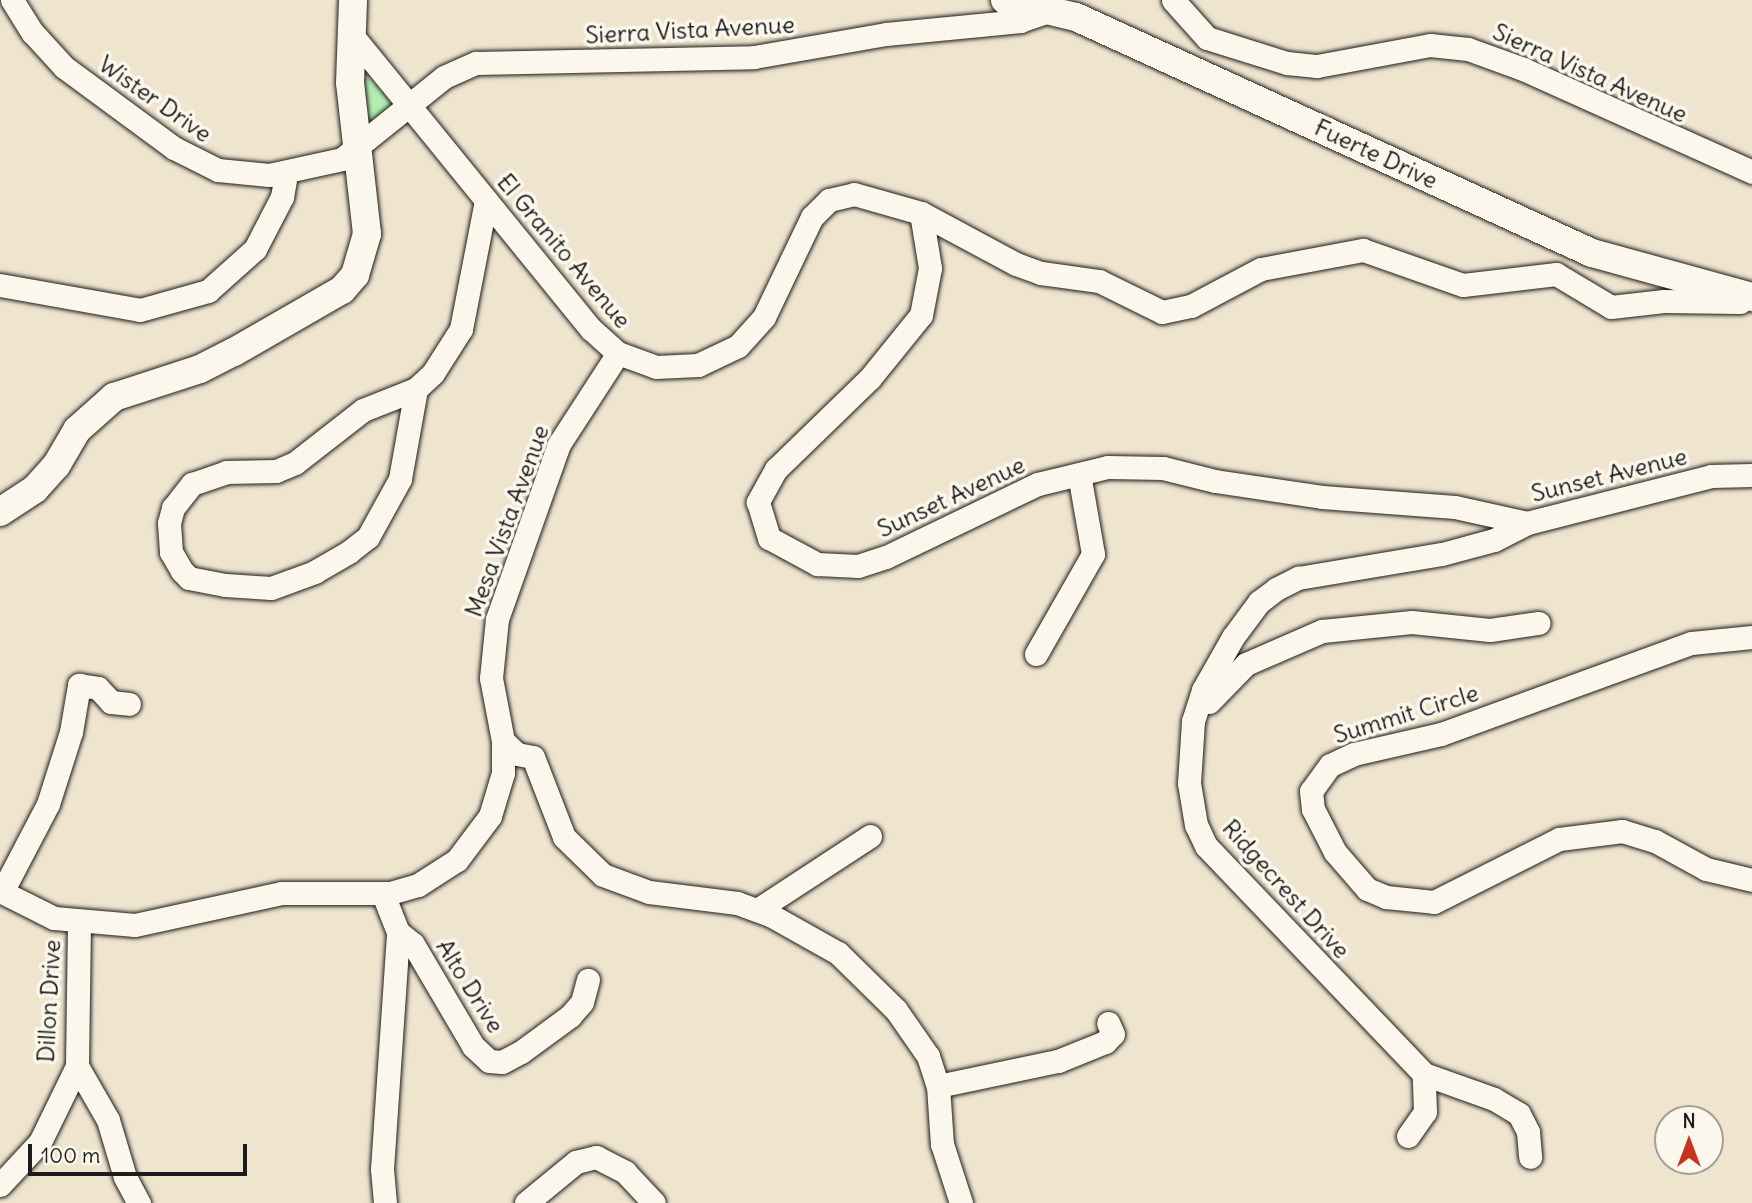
<!DOCTYPE html>
<style>
body{margin:0}
#map{position:relative;width:1752px;height:1203px;overflow:hidden;background:#efe4ce;font-family:Delius,sans-serif}
div>[style]{position:absolute}
[style*='--x']{left:calc(var(--x)*1px);top:calc(var(--y)*1px);width:calc(var(--w)*1px);rotate:calc(var(--a)*1deg)}
.green>*{inset:0;background:#b4eeb2}
.roads{filter:drop-shadow(0 0 2px #1c1c1c) drop-shadow(0 0 2px #1c1c1c)}
.minor>*{height:23px;margin:-11.5px;padding:0 11.5px;transform-origin:11.5px;border-radius:11.5px;background:#fbf7ec}
.major>*{height:28px;margin:-14px;padding:0 14px;transform-origin:14px;border-radius:14px;background:#fbf7ec}
span{translate:-50% -50%;white-space:nowrap;text-align:center;line-height:1.15;-webkit-text-stroke:7px #fbf7ec;paint-order:stroke}
.street-label{font-size:24px;color:#1c1c1c}
.north{position:absolute;left:1654px;top:1105px;width:70px;height:70px;box-sizing:border-box;background:#fbf7ec;border:2px solid #a29f99;border-radius:50%;rotate:0deg;font-size:19px;font-weight:700;line-height:28px;text-align:center;color:#1c1c1c}
.north::after{content:'';display:block;margin:auto;width:24px;height:32px;background:#c8321e;clip-path:polygon(50% 0,100% 100%,50% 72%,0 100%)}
.scale{position:absolute;left:28px;top:1144px;width:219px;height:32px;box-sizing:border-box;border:4px solid #1c1c1c;border-top:0;padding-left:9px;font-size:21px;line-height:24px;white-space:nowrap;color:#1c1c1c;-webkit-text-stroke:5px #fbf7ec;paint-order:stroke}
</style>
<div id="map">
<div class="green">
<div style="clip-path:polygon(362px 70px,397px 108px,370px 134px)"></div>
</div>
<div class="roads">
<div class="minor">
<div style="--x:12;--y:0;--w:39;--a:58"></div>
<div style="--x:33;--y:33;--w:46;--a:47.6"></div>
<div style="--x:64;--y:67;--w:137;--a:36.4"></div>
<div style="--x:174;--y:148;--w:49;--a:26.6"></div>
<div style="--x:218;--y:170;--w:51;--a:5.6"></div>
<div style="--x:269;--y:175;--w:75;--a:-12.4"></div>
<div style="--x:342;--y:159;--w:131;--a:-38.8"></div>
<div style="--x:444;--y:77;--w:35;--a:-24"></div>
<div style="--x:476;--y:63;--w:278;--a:-1.2"></div>
<div style="--x:754;--y:57;--w:134;--a:-9.9"></div>
<div style="--x:886;--y:34;--w:135;--a:-5.5"></div>
<div style="--x:1020;--y:21;--w:37;--a:-19"></div>
<div style="--x:1173;--y:0;--w:51;--a:48.2"></div>
<div style="--x:1207;--y:38;--w:84;--a:17.4"></div>
<div style="--x:1287;--y:63;--w:30;--a:6"></div>
<div style="--x:1317;--y:66;--w:115;--a:-10.5"></div>
<div style="--x:1430;--y:45;--w:38;--a:6"></div>
<div style="--x:1468;--y:49;--w:59;--a:20"></div>
<div style="--x:1523;--y:69;--w:251;--a:24.2"></div>
<div style="--x:351;--y:34;--w:380;--a:50.9"></div>
<div style="--x:591;--y:329;--w:36;--a:42"></div>
<div style="--x:618;--y:353;--w:40;--a:20.2"></div>
<div style="--x:656;--y:367;--w:42;--a:-2.7"></div>
<div style="--x:698;--y:365;--w:44;--a:-25.4"></div>
<div style="--x:738;--y:346;--w:39;--a:-48"></div>
<div style="--x:764;--y:317;--w:111;--a:-64.4"></div>
<div style="--x:812;--y:217;--w:24;--a:-45"></div>
<div style="--x:829;--y:200;--w:26;--a:-13"></div>
<div style="--x:854;--y:194;--w:70;--a:15.8"></div>
<div style="--x:921;--y:213;--w:108;--a:28.2"></div>
<div style="--x:1016;--y:264;--w:27;--a:20"></div>
<div style="--x:1041;--y:273;--w:59;--a:7.9"></div>
<div style="--x:1099;--y:281;--w:70;--a:26.2"></div>
<div style="--x:1162;--y:312;--w:30;--a:-12"></div>
<div style="--x:1191;--y:306;--w:79;--a:-27.9"></div>
<div style="--x:1261;--y:269;--w:104;--a:-10.6"></div>
<div style="--x:1363;--y:250;--w:106;--a:19.3"></div>
<div style="--x:1463;--y:285;--w:94;--a:-6.7"></div>
<div style="--x:1556;--y:274;--w:64;--a:31"></div>
<div style="--x:1611;--y:307;--w:53;--a:-6.5"></div>
<div style="--x:1664;--y:301;--w:76;--a:0.8"></div>
<div style="--x:921;--y:213;--w:56;--a:80.7"></div>
<div style="--x:930;--y:268;--w:48;--a:100.8"></div>
<div style="--x:921;--y:315;--w:81;--a:129"></div>
<div style="--x:870;--y:378;--w:131;--a:135.9"></div>
<div style="--x:776;--y:469;--w:38;--a:119"></div>
<div style="--x:758;--y:502;--w:38;--a:73"></div>
<div style="--x:769;--y:538;--w:55;--a:28.4"></div>
<div style="--x:817;--y:564;--w:41;--a:2.8"></div>
<div style="--x:858;--y:566;--w:29;--a:-18"></div>
<div style="--x:886;--y:557;--w:169;--a:-25.7"></div>
<div style="--x:1038;--y:484;--w:72;--a:-13.7"></div>
<div style="--x:1108;--y:467;--w:55;--a:1"></div>
<div style="--x:1163;--y:468;--w:54;--a:14"></div>
<div style="--x:1215;--y:481;--w:108;--a:8.5"></div>
<div style="--x:1322;--y:497;--w:133;--a:4.3"></div>
<div style="--x:1455;--y:507;--w:74;--a:12.5"></div>
<div style="--x:1527;--y:523;--w:190;--a:-14.3"></div>
<div style="--x:1711;--y:476;--w:41;--a:-1.4"></div>
<div style="--x:0;--y:285;--w:142;--a:10.1"></div>
<div style="--x:140;--y:310;--w:71;--a:-15.6"></div>
<div style="--x:208;--y:291;--w:63;--a:-41.8"></div>
<div style="--x:255;--y:249;--w:59;--a:-62.6"></div>
<div style="--x:282;--y:197;--w:23;--a:-80"></div>
<div style="--x:416;--y:389;--w:91;--a:100.1"></div>
<div style="--x:400;--y:479;--w:66;--a:118.9"></div>
<div style="--x:368;--y:537;--w:24;--a:142"></div>
<div style="--x:349;--y:552;--w:39;--a:150"></div>
<div style="--x:315;--y:572;--w:47;--a:160"></div>
<div style="--x:271;--y:588;--w:46;--a:-176.3"></div>
<div style="--x:225;--y:585;--w:37;--a:-169"></div>
<div style="--x:189;--y:578;--w:10;--a:-135"></div>
<div style="--x:182;--y:571;--w:22;--a:-120"></div>
<div style="--x:171;--y:552;--w:29;--a:-94"></div>
<div style="--x:169;--y:523;--w:16;--a:-75"></div>
<div style="--x:173;--y:508;--w:31;--a:-52"></div>
<div style="--x:192;--y:484;--w:36;--a:-19"></div>
<div style="--x:226;--y:472;--w:50;--a:-1.1"></div>
<div style="--x:276;--y:471;--w:21;--a:-23"></div>
<div style="--x:295;--y:463;--w:86;--a:-37.9"></div>
<div style="--x:363;--y:410;--w:57;--a:-21.6"></div>
<div style="--x:416;--y:389;--w:23;--a:-43"></div>
<div style="--x:433;--y:373;--w:52;--a:-57.5"></div>
<div style="--x:461;--y:329;--w:131;--a:-79"></div>
<div style="--x:1752;--y:637;--w:61;--a:174.4"></div>
<div style="--x:1691;--y:643;--w:266;--a:160"></div>
<div style="--x:1441;--y:734;--w:89;--a:167.1"></div>
<div style="--x:1354;--y:754;--w:26;--a:155"></div>
<div style="--x:1330;--y:765;--w:32;--a:126"></div>
<div style="--x:1311;--y:791;--w:18;--a:84"></div>
<div style="--x:1313;--y:809;--w:48;--a:62.9"></div>
<div style="--x:1335;--y:852;--w:49;--a:49.1"></div>
<div style="--x:1367;--y:889;--w:21;--a:23"></div>
<div style="--x:1386;--y:897;--w:48;--a:5.9"></div>
<div style="--x:1434;--y:902;--w:140;--a:-26.7"></div>
<div style="--x:1559;--y:839;--w:64;--a:-7.2"></div>
<div style="--x:1622;--y:831;--w:34;--a:17"></div>
<div style="--x:1655;--y:841;--w:58;--a:28.8"></div>
<div style="--x:1706;--y:869;--w:47;--a:13.4"></div>
<div style="--x:1036;--y:654;--w:115;--a:-60.3"></div>
<div style="--x:1093;--y:554;--w:81;--a:-99.9"></div>
<div style="--x:1209;--y:702;--w:53;--a:-45.8"></div>
<div style="--x:1246;--y:664;--w:83;--a:-23.5"></div>
<div style="--x:1322;--y:631;--w:90;--a:-5.7"></div>
<div style="--x:1412;--y:622;--w:78;--a:5.9"></div>
<div style="--x:1490;--y:630;--w:49;--a:-8.3"></div>
<div style="--x:503;--y:741;--w:19;--a:43"></div>
<div style="--x:517;--y:754;--w:16;--a:11"></div>
<div style="--x:533;--y:757;--w:86;--a:68.8"></div>
<div style="--x:564;--y:837;--w:54;--a:44.3"></div>
<div style="--x:603;--y:875;--w:49;--a:20.3"></div>
<div style="--x:649;--y:892;--w:89;--a:7.1"></div>
<div style="--x:737;--y:903;--w:37;--a:20"></div>
<div style="--x:772;--y:916;--w:76;--a:29.3"></div>
<div style="--x:838;--y:953;--w:81;--a:44.5"></div>
<div style="--x:896;--y:1010;--w:56;--a:55.2"></div>
<div style="--x:928;--y:1056;--w:32;--a:72"></div>
<div style="--x:938;--y:1086;--w:58;--a:86.1"></div>
<div style="--x:942;--y:1144;--w:62;--a:72.1"></div>
<div style="--x:0;--y:891;--w:60;--a:26.6"></div>
<div style="--x:54;--y:918;--w:81;--a:4.9"></div>
<div style="--x:135;--y:925;--w:150;--a:-12.3"></div>
<div style="--x:282;--y:893;--w:108;--a:0"></div>
<div style="--x:390;--y:893;--w:29;--a:-16"></div>
<div style="--x:418;--y:885;--w:46;--a:-32.7"></div>
<div style="--x:457;--y:860;--w:55;--a:-53.1"></div>
<div style="--x:490;--y:816;--w:45;--a:-73.2"></div>
<div style="--x:503;--y:773;--w:32;--a:-90"></div>
<div style="--x:503;--y:741;--w:64;--a:-100.8"></div>
<div style="--x:491;--y:678;--w:59;--a:-84.2"></div>
<div style="--x:497;--y:619;--w:186;--a:-70.5"></div>
<div style="--x:559;--y:444;--w:108;--a:-57"></div>
<div style="--x:2;--y:892;--w:99;--a:-62.4"></div>
<div style="--x:48;--y:804;--w:76;--a:-72.3"></div>
<div style="--x:71;--y:732;--w:48;--a:-80.3"></div>
<div style="--x:79;--y:685;--w:19;--a:9"></div>
<div style="--x:98;--y:688;--w:19;--a:47"></div>
<div style="--x:111;--y:702;--w:18;--a:6"></div>
<div style="--x:383;--y:894;--w:41;--a:68.5"></div>
<div style="--x:398;--y:932;--w:19;--a:39"></div>
<div style="--x:413;--y:944;--w:118;--a:59.5"></div>
<div style="--x:473;--y:1046;--w:22;--a:43"></div>
<div style="--x:489;--y:1061;--w:13;--a:4"></div>
<div style="--x:502;--y:1062;--w:21;--a:-28"></div>
<div style="--x:521;--y:1052;--w:61;--a:-36.3"></div>
<div style="--x:570;--y:1016;--w:18;--a:-49"></div>
<div style="--x:582;--y:1002;--w:23;--a:-75"></div>
<div style="--x:757;--y:910;--w:135;--a:-33.2"></div>
<div style="--x:77;--y:1066;--w:62;--a:60.1"></div>
<div style="--x:108;--y:1120;--w:59;--a:73.4"></div>
<div style="--x:125;--y:1177;--w:30;--a:62"></div>
<div style="--x:1424;--y:1074;--w:74;--a:19.7"></div>
<div style="--x:1494;--y:1099;--w:29;--a:31"></div>
<div style="--x:1519;--y:1114;--w:20;--a:63"></div>
<div style="--x:1528;--y:1132;--w:25;--a:85"></div>
<div style="--x:938;--y:1086;--w:123;--a:-11.8"></div>
<div style="--x:1058;--y:1061;--w:51;--a:-22"></div>
<div style="--x:1105;--y:1042;--w:11;--a:-45"></div>
<div style="--x:1113;--y:1034;--w:12;--a:-114"></div>
<div style="--x:1408;--y:1136;--w:29;--a:-55"></div>
<div style="--x:1425;--y:1112;--w:38;--a:-92"></div>
<div style="--x:1424;--y:1074;--w:315;--a:-133.7"></div>
<div style="--x:1206;--y:846;--w:23;--a:-115"></div>
<div style="--x:1196;--y:825;--w:43;--a:-99.5"></div>
<div style="--x:1189;--y:783;--w:62;--a:-86.3"></div>
<div style="--x:1193;--y:721;--w:33;--a:-72"></div>
<div style="--x:1203;--y:690;--w:61;--a:-60.5"></div>
<div style="--x:1233;--y:637;--w:44;--a:-53.4"></div>
<div style="--x:1259;--y:602;--w:21;--a:-37"></div>
<div style="--x:1276;--y:589;--w:25;--a:-27"></div>
<div style="--x:1298;--y:578;--w:146;--a:-9.5"></div>
<div style="--x:1442;--y:554;--w:54;--a:-15.1"></div>
<div style="--x:1494;--y:540;--w:37;--a:-27"></div>
<div style="--x:0;--y:1185;--w:59;--a:-47.1"></div>
<div style="--x:40;--y:1142;--w:85;--a:-64"></div>
<div style="--x:77;--y:1066;--w:143;--a:-89.2"></div>
<div style="--x:385;--y:1203;--w:34;--a:-95"></div>
<div style="--x:382;--y:1169;--w:238;--a:-86.1"></div>
<div style="--x:526;--y:1203;--w:65;--a:-39.4"></div>
<div style="--x:576;--y:1162;--w:21;--a:-14"></div>
<div style="--x:596;--y:1157;--w:33;--a:27"></div>
<div style="--x:625;--y:1172;--w:42;--a:46.9"></div>
</div>
<div class="major">
<div style="--x:1005;--y:0;--w:73;--a:13.5"></div>
<div style="--x:1076;--y:17;--w:567;--a:24.58"></div>
<div style="--x:1592;--y:253;--w:166;--a:15.4"></div>
<div style="--x:0;--y:512;--w:42;--a:-33.3"></div>
<div style="--x:35;--y:489;--w:31;--a:-48"></div>
<div style="--x:56;--y:466;--w:42;--a:-59.7"></div>
<div style="--x:77;--y:430;--w:50;--a:-41.7"></div>
<div style="--x:114;--y:397;--w:90;--a:-18"></div>
<div style="--x:200;--y:369;--w:38;--a:-27"></div>
<div style="--x:234;--y:352;--w:125;--a:-29.9"></div>
<div style="--x:342;--y:290;--w:20;--a:-49"></div>
<div style="--x:355;--y:275;--w:43;--a:-73.7"></div>
<div style="--x:367;--y:234;--w:152;--a:-96.4"></div>
<div style="--x:350;--y:83;--w:83;--a:-87.9"></div>
</div>
</div>
<div class="street-label">
<span style="left:690px;top:30px;rotate:-3deg">Sierra Vista Avenue</span>
<span style="left:1590px;top:73px;rotate:24deg">Sierra Vista Avenue</span>
<span style="left:155px;top:99px;rotate:35deg">Wister Drive</span>
<span style="left:1376px;top:154px;rotate:25deg">Fuerte Drive</span>
<span style="left:564px;top:251px;rotate:50deg">El Granito Avenue</span>
<span style="left:1609px;top:475px;rotate:-14deg">Sunset Avenue</span>
<span style="left:951px;top:497px;rotate:-25deg">Sunset Avenue</span>
<span style="left:507px;top:521px;rotate:-70deg">Mesa Vista Avenue</span>
<span style="left:1406px;top:714px;rotate:-17deg">Summit Circle</span>
<span style="left:1286px;top:889px;rotate:48deg">Ridgecrest Drive</span>
<span style="left:470px;top:986px;rotate:58deg">Alto Drive</span>
<span style="left:49px;top:1001px;rotate:-87deg">Dillon Drive</span>
</div>
<div class="north">N</div>
<div class="scale">100 m</div>
</div>
